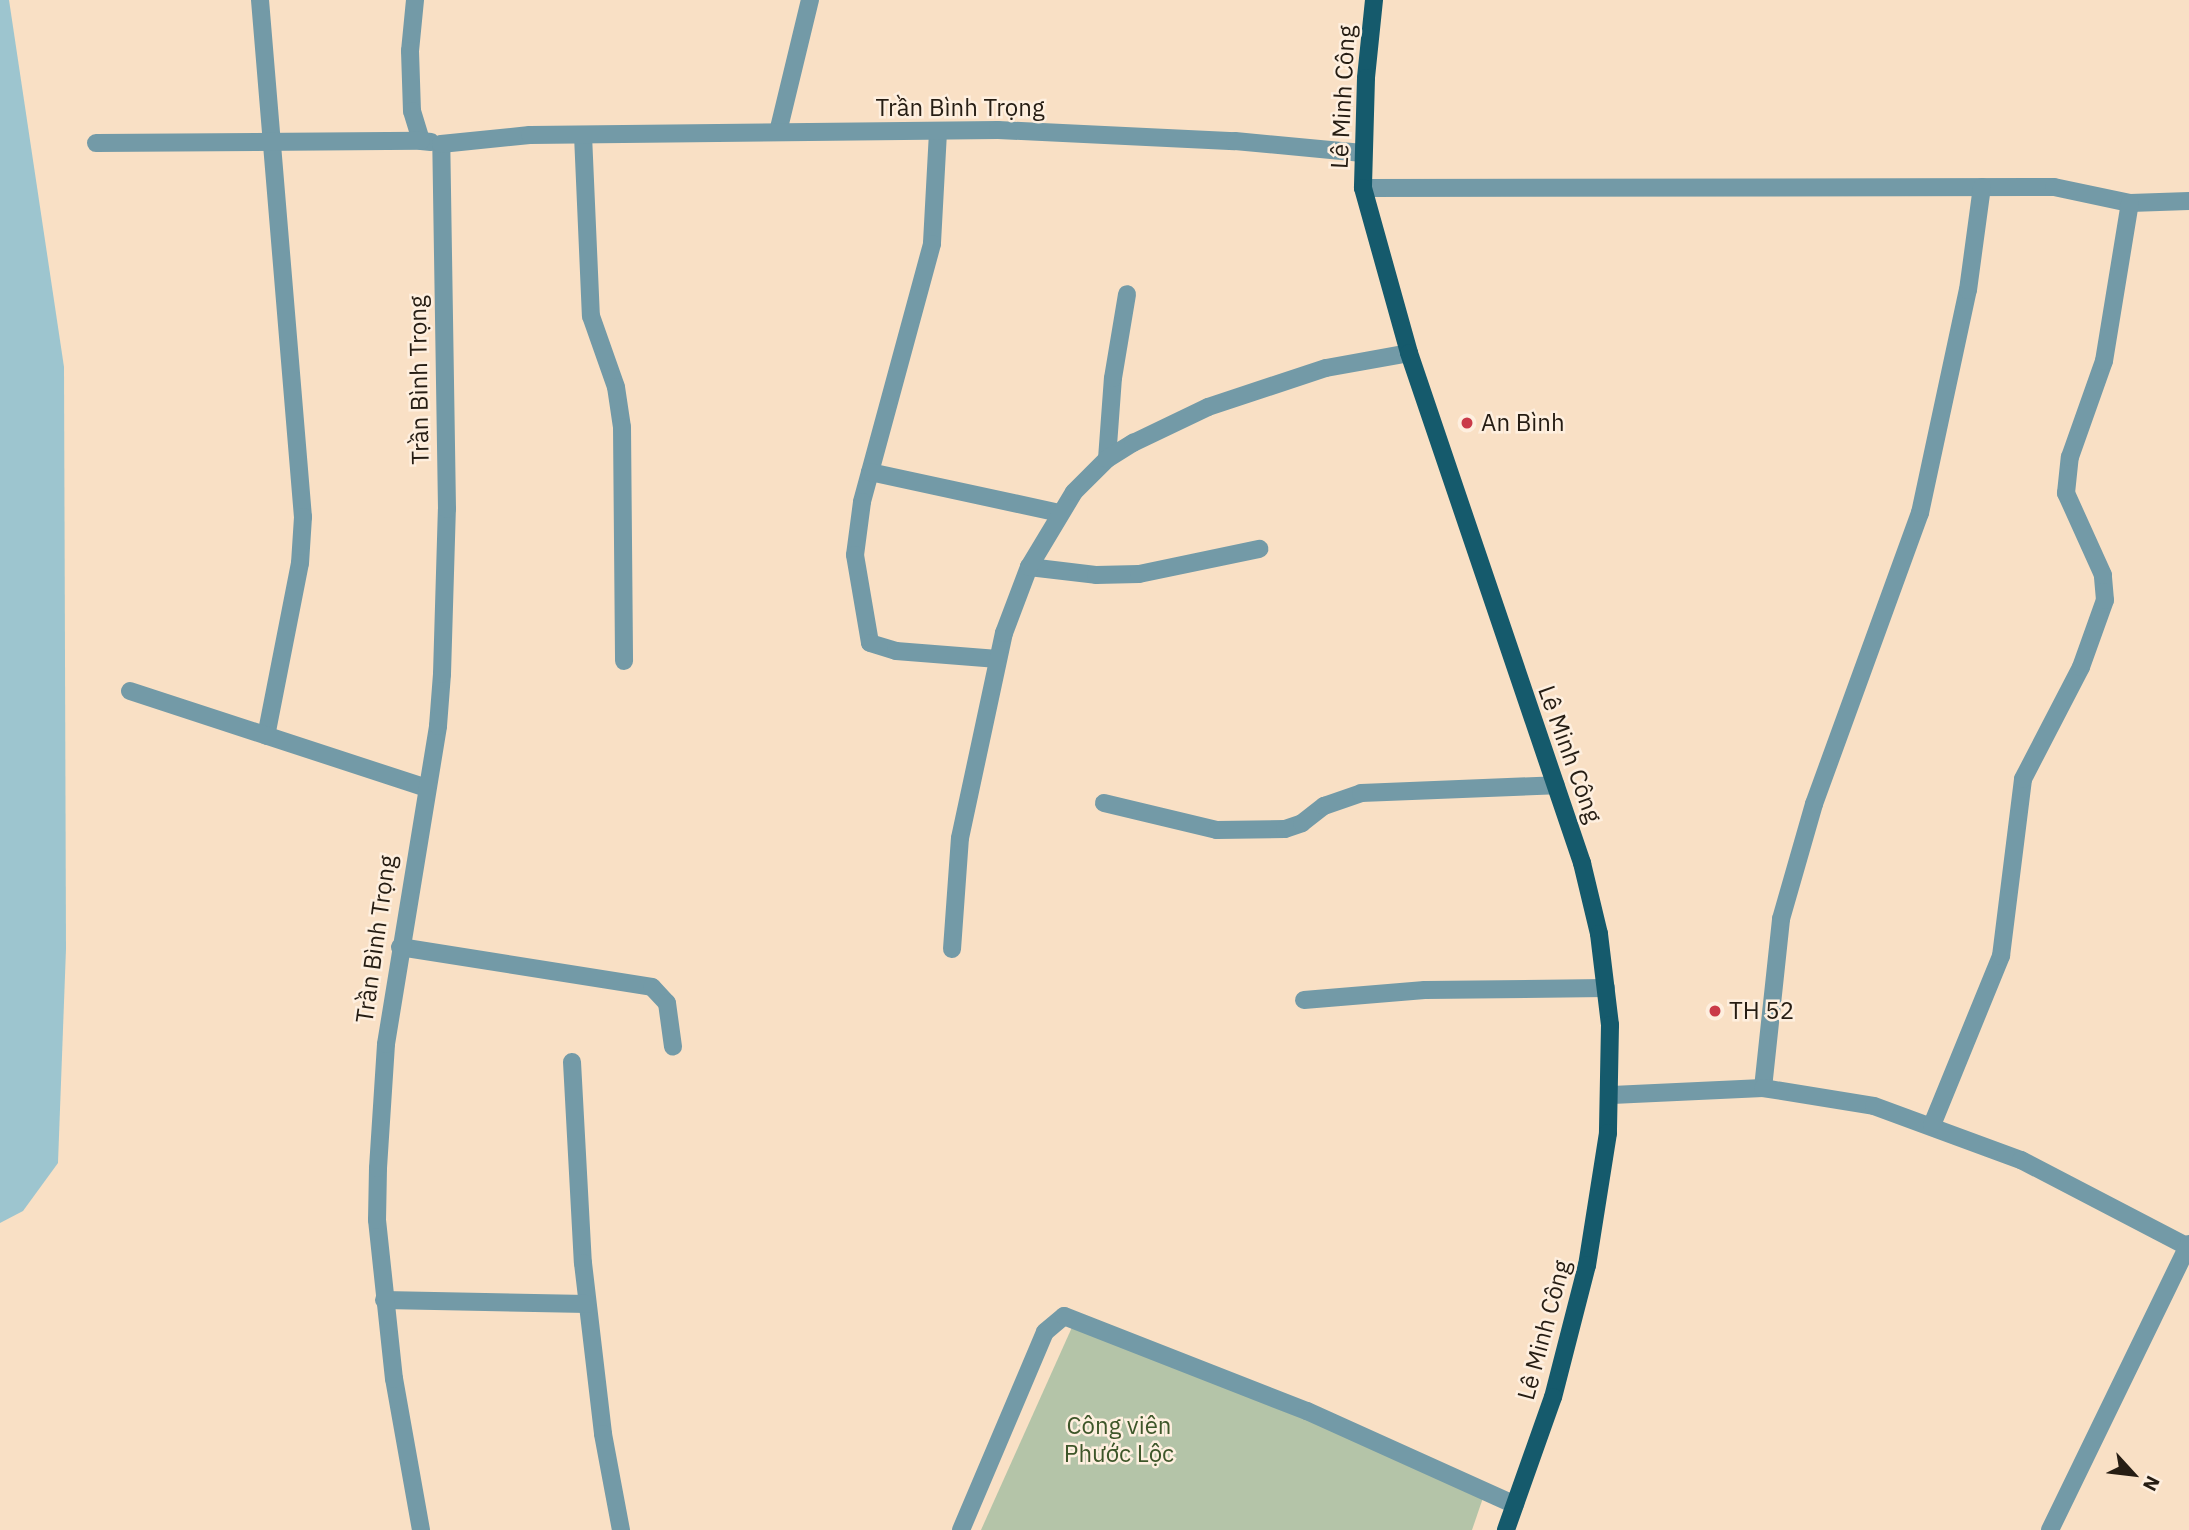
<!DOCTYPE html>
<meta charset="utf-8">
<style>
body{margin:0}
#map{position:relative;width:2189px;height:1530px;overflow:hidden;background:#f9e0c5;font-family:"IBM Plex Sans",sans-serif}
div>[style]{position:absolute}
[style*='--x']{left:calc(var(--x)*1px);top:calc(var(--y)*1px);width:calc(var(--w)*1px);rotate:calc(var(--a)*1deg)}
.green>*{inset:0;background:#b4c4a8}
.water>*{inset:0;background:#9dc5cf}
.minor>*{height:18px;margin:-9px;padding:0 9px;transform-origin:9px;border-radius:9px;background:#739aa7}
.major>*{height:18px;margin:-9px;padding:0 9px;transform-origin:9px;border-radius:9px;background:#155a6c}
.dots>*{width:19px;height:19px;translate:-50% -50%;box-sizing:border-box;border:4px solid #feefdf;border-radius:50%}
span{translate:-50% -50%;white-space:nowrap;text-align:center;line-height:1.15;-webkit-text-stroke:5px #feefdf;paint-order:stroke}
.street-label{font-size:24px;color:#261d13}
.poi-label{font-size:24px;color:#261d13}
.left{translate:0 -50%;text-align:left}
.park-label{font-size:24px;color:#3d5629}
.north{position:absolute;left:2098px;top:1439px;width:70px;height:70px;-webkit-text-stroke:5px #feefdf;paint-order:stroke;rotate:117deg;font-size:19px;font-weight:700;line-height:28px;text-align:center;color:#261d13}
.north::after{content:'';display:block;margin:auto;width:24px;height:32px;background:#261d13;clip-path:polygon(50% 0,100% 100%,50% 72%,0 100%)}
</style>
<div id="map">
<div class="green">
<div style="clip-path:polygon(1073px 1325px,1485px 1492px,1472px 1530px,981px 1530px)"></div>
</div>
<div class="water">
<div style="clip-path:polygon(0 0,9px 0,64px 367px,66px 949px,58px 1163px,23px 1211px,0 1223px)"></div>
</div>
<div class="minor">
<div style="--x:260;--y:0;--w:519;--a:85.25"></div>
<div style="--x:303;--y:517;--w:46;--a:93.7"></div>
<div style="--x:300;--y:563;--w:176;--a:101.1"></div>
<div style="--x:415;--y:0;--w:51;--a:95.6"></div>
<div style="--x:410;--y:51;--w:60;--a:88.1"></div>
<div style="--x:412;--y:111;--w:31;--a:73"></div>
<div style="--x:421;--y:141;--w:10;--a:6"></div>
<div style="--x:778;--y:132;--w:136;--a:-76.4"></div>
<div style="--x:938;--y:132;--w:112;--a:93.1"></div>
<div style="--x:932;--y:244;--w:267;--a:105.2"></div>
<div style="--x:862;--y:502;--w:53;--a:97.5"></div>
<div style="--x:855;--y:555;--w:89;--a:80.3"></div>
<div style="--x:870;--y:643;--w:27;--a:17"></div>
<div style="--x:896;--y:651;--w:102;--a:4.5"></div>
<div style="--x:583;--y:135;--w:181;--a:87.5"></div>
<div style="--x:591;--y:316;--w:75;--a:70.6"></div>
<div style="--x:616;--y:387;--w:40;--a:81.5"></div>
<div style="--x:622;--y:427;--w:234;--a:89.5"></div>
<div style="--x:96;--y:143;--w:325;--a:-0.4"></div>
<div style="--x:1363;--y:188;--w:691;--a:-0.08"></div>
<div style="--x:2054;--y:187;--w:78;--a:11.9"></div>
<div style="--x:2130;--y:203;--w:59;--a:-1.9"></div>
<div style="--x:1107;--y:459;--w:81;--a:-85.8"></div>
<div style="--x:1113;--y:378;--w:85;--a:-80.5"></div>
<div style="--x:870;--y:472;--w:194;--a:12.2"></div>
<div style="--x:1029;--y:567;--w:67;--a:6.8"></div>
<div style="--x:1096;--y:575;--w:43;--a:-1.3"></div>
<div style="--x:1139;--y:574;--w:123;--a:-11.8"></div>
<div style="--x:130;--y:691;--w:311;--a:18.1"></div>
<div style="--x:1104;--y:803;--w:116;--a:13.4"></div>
<div style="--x:1217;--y:830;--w:68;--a:-0.8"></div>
<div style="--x:1285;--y:829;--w:18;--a:-19"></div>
<div style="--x:1302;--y:823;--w:28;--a:-38"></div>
<div style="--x:1324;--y:806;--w:39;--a:-19"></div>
<div style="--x:1361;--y:793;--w:195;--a:-2.3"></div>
<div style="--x:400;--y:947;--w:255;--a:9"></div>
<div style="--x:652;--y:987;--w:22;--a:47"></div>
<div style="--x:667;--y:1003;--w:44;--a:82.2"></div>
<div style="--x:952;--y:949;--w:111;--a:-85.9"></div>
<div style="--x:960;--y:838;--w:210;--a:-77.9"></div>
<div style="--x:1004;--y:633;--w:71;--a:-69.3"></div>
<div style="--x:1029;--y:567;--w:87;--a:-59"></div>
<div style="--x:1074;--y:492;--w:47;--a:-45"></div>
<div style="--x:1107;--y:459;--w:31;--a:-32"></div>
<div style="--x:1133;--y:443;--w:83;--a:-25.6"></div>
<div style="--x:1208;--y:407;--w:124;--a:-18.3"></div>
<div style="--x:1326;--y:368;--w:84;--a:-10.2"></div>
<div style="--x:1304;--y:1000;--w:121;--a:-4.7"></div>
<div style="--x:1425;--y:990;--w:181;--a:-0.6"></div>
<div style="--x:572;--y:1062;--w:201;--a:86.9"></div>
<div style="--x:583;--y:1263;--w:172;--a:83.3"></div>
<div style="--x:603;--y:1434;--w:98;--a:79.4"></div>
<div style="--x:1763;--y:1088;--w:170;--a:-83.9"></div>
<div style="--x:1781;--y:919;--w:120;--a:-74"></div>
<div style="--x:1814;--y:804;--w:310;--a:-70"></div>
<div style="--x:1920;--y:513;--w:228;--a:-77.9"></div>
<div style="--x:1968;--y:290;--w:104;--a:-82.3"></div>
<div style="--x:1612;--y:1095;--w:151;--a:-2.7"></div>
<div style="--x:1763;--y:1088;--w:112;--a:9.2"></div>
<div style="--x:1874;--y:1106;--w:157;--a:20.2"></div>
<div style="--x:2021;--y:1160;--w:188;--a:27.5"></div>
<div style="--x:1932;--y:1125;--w:183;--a:-67.8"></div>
<div style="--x:2001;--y:956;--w:178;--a:-82.9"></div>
<div style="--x:2023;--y:779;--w:126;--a:-62.6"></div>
<div style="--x:2081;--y:667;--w:71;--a:-70.3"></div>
<div style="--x:2105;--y:600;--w:25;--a:-95"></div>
<div style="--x:2103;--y:575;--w:90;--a:-114.3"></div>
<div style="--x:2066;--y:493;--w:36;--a:-84"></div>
<div style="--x:2070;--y:457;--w:102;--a:-70.5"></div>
<div style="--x:2104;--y:361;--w:160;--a:-80.7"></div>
<div style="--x:384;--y:1300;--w:203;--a:1.1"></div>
<div style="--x:421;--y:1530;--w:153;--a:-100.1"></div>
<div style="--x:394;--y:1379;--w:160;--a:-96.1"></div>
<div style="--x:377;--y:1220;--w:52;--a:-88.9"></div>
<div style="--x:378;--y:1168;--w:124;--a:-86.3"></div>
<div style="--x:386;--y:1044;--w:322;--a:-80.7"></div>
<div style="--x:438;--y:726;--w:52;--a:-85.6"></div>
<div style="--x:442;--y:674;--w:165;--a:-88.3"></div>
<div style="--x:447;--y:509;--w:365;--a:-90.9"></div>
<div style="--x:441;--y:144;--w:89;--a:-5.8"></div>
<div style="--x:530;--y:135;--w:468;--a:-0.6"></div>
<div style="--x:998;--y:130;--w:237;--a:2.7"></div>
<div style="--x:1235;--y:141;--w:128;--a:5.4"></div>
<div style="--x:961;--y:1530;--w:215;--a:-67"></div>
<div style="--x:1045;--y:1332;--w:25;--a:-40"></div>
<div style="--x:1064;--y:1316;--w:261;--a:21.4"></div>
<div style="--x:1307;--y:1411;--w:228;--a:24.3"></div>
<div style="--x:2050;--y:1530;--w:318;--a:-64.1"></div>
</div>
<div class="major">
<div style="--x:1374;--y:0;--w:78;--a:95.9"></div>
<div style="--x:1366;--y:78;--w:110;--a:91.6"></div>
<div style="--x:1363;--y:188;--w:171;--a:74.4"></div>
<div style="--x:1409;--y:353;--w:539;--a:71.26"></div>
<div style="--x:1582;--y:863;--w:73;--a:76.5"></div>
<div style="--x:1599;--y:934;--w:92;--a:83.1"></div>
<div style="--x:1610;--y:1025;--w:108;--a:91.1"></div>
<div style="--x:1608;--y:1133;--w:134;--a:99"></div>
<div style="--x:1587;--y:1265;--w:136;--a:104.4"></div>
<div style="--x:1553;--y:1397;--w:141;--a:109.5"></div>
</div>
<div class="dots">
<div style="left:1467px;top:423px;background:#ca3a49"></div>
<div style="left:1715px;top:1011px;background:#ca3a49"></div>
</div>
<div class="street-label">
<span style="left:1343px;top:97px;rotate:-87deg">Lê Minh Công</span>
<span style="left:960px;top:108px">Trần Bình Trọng</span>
<span style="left:419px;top:380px;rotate:-91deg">Trần Bình Trọng</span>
<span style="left:1570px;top:754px;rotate:70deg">Lê Minh Công</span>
<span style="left:376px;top:939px;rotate:-82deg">Trần Bình Trọng</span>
<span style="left:1544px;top:1330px;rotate:-75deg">Lê Minh Công</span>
</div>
<div class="poi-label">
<span class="left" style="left:1481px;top:423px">An Bình</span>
<span class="left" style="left:1729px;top:1011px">TH 52</span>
</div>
<div class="park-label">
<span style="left:1119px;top:1440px">Công viên<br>Phước Lộc</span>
</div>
<div class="north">N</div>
</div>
